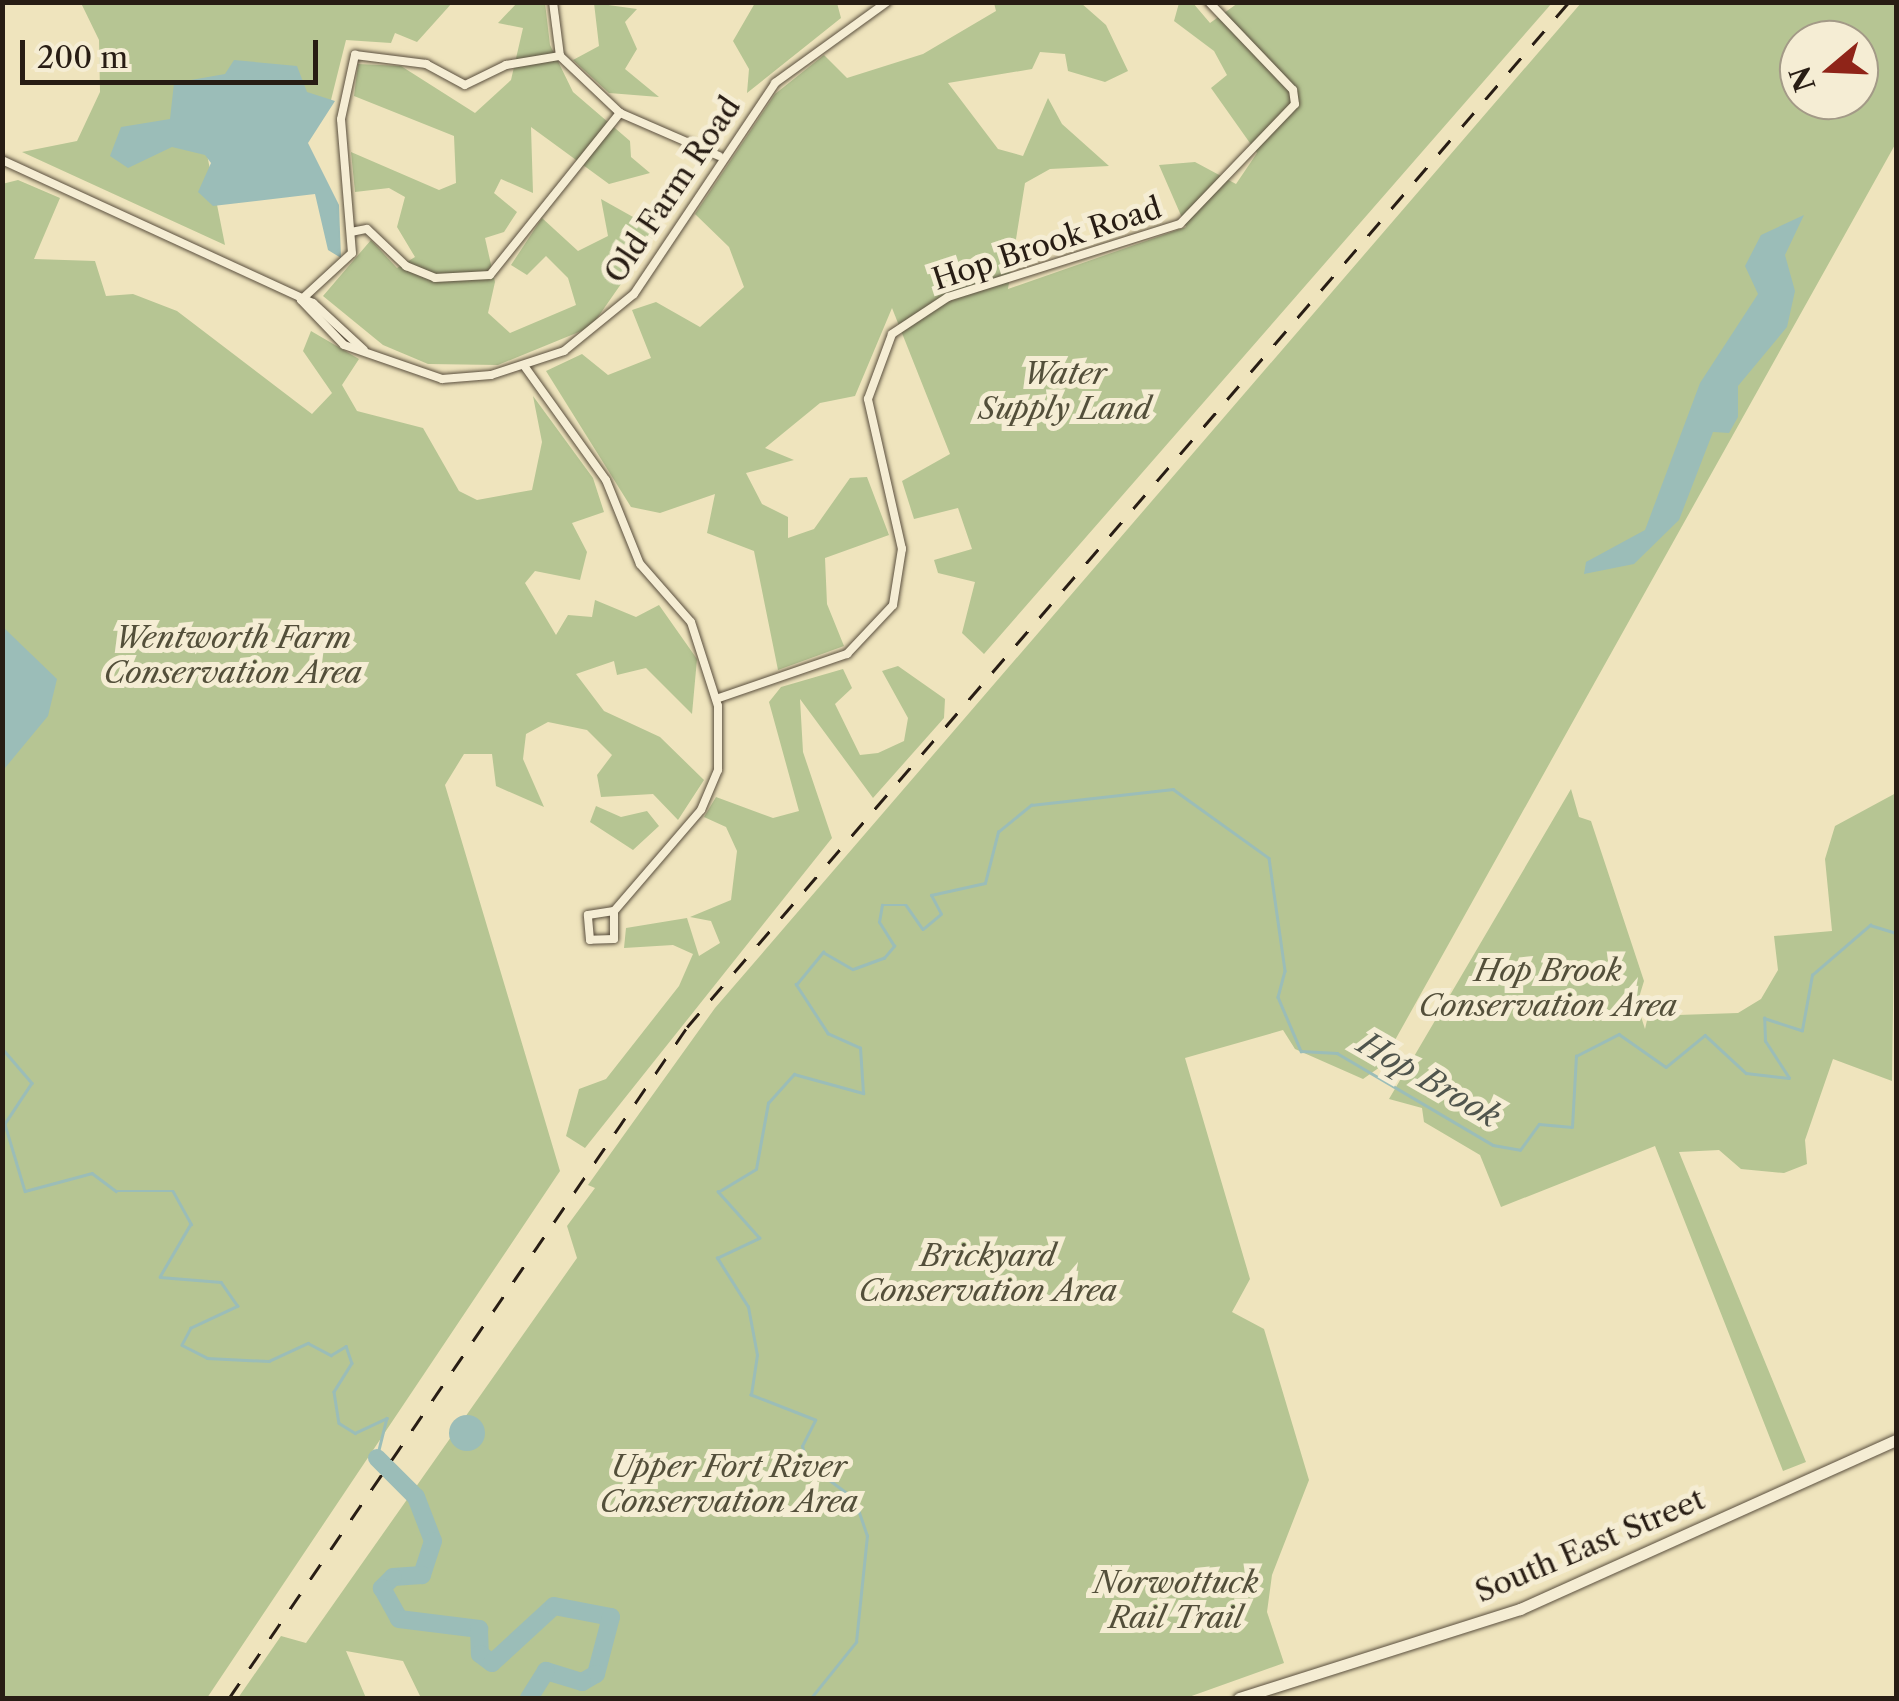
<!DOCTYPE html>
<style>
body{margin:0}
#map{position:relative;width:1899px;height:1701px;overflow:hidden;background:#efe4bd;font-family:"Libre Caslon Text",serif}
div>[style]{position:absolute}
[style*='--x']{left:calc(var(--x)*1px);top:calc(var(--y)*1px);width:calc(var(--w)*1px);rotate:calc(var(--a)*1deg)}
.green>*{inset:0;background:#b6c593}
.water>*{inset:0;background:#9bbdb8}
.round{border-radius:50%}
.stream>*{height:2.5px;margin:-1.25px;padding:0 1.25px;transform-origin:1.25px;border-radius:1.25px;background:#9bbdb8}
.river>*{height:18px;margin:-9px;padding:0 9px;transform-origin:9px;border-radius:9px;background:#9bbdb8}
.roads{filter:drop-shadow(0 0 2px #5a4f3e) drop-shadow(0 0 2px #5a4f3e)}
.minor>*{height:8px;margin:-4px;padding:0 4px;transform-origin:4px;border-radius:4px;background:#f5edd4}
.secondary>*{height:11px;margin:-5.5px;padding:0 5.5px;transform-origin:5.5px;border-radius:5.5px;background:#f5edd4}
.rail>*{height:2.5px;margin-top:-1.25px;transform-origin:0;background:repeating-linear-gradient(90deg,#281d14 0 18px,transparent 0 36px)}
span{translate:-50% -50%;white-space:nowrap;text-align:center;line-height:1.15;-webkit-text-stroke:10px #f5edd4;paint-order:stroke}
.street-label{font-size:30px;color:#281d14}
.park-label{font-size:30px;color:#534f3a;font-style:italic}
.water-label{font-size:32px;color:#50554d;font-style:italic}
.frame{position:absolute;inset:0;border:5px solid #281d14;pointer-events:none}
.north{position:absolute;left:1779px;top:20px;width:100px;height:100px;box-sizing:border-box;background:#f5edd4;border:2px solid #a39a87;border-radius:50%;rotate:251deg;font-size:28px;font-weight:700;line-height:40px;text-align:center;color:#281d14}
.north::after{content:'';display:block;margin:auto;width:35px;height:45px;background:#8f2418;clip-path:polygon(50% 0,100% 100%,50% 72%,0 100%)}
.scale{position:absolute;left:20px;top:40px;width:298px;height:45px;box-sizing:border-box;border:5px solid #281d14;border-top:0;padding-left:12px;font-size:30px;line-height:35px;white-space:nowrap;color:#281d14;-webkit-text-stroke:8px #f5edd4;paint-order:stroke}
</style>
<div id="map">
<div class="green">
<div style="clip-path:polygon(81px 3px,452px 3px,417px 42px,395px 33px,391px 43px,346px 40px,330px 104px,202px 129px,225px 245px,22px 152px,77px 141px,100px 92px,99px 40px)"></div>
<div style="clip-path:polygon(517px 3px,545px 3px,550px 45px,573px 92px,630px 141px,631px 157px,650px 173px,609px 184px,531px 127px,533px 193px,501px 179px,494px 193px,517px 212px,504px 232px,485px 238px,495px 282px,488px 313px,510px 333px,576px 305px,568px 278px,546px 256px,527px 275px,511px 265px,542px 218px,578px 251px,608px 236px,601px 199px,658px 231px,591px 327px,498px 365px,428px 364px,383px 345px,323px 296px,371px 240px,397px 268px,415px 257px,397px 227px,405px 197px,389px 188px,355px 192px,351px 152px,439px 190px,456px 183px,454px 136px,354px 96px,358px 64px,401px 66px,475px 113px,511px 80px,523px 28px,498px 23px)"></div>
<div style="clip-path:polygon(594px 3px,637px 9px,625px 22px,637px 49px,625px 69px,659px 97px,609px 93px,573px 60px,599px 46px)"></div>
<div style="clip-path:polygon(755px 3px,837px 3px,841px 18px,747px 93px,749px 69px,733px 41px)"></div>
<div style="clip-path:polygon(994px 3px,1081px 3px,1106px 25px,1128px 71px,1105px 82px,1068px 71px,1065px 54px,1040px 52px,1032px 69px,948px 83px,998px 149px,1023px 156px,1048px 98px,1062px 124px,1109px 166px,1050px 169px,1025px 183px,1008px 289px,1186px 227px,1159px 165px,1195px 162px,1236px 184px,1257px 153px,1211px 88px,1227px 75px,1214px 51px,1174px 21px,1179px 3px,1193px 3px,1210px 23px,1238px 3px,1552px 3px,984px 654px,962px 633px,975px 582px,938px 573px,934px 560px,972px 549px,958px 508px,914px 519px,902px 481px,950px 454px,892px 308px,855px 396px,820px 403px,765px 448px,794px 460px,746px 473px,762px 504px,788px 517px,788px 538px,814px 529px,850px 478px,867px 477px,889px 535px,825px 558px,827px 604px,844px 646px,778px 670px,754px 551px,707px 533px,715px 494px,660px 513px,631px 507px,546px 371px,582px 354px,608px 375px,651px 358px,632px 310px,656px 302px,700px 327px,744px 287px,729px 247px,695px 214px,775px 94px,824px 55px,847px 78px,923px 54px,996px 11px)"></div>
<div style="clip-path:polygon(evenodd,1581px 3px,1896px 3px,1896px 143px,1380px 1067px,1363px 1079px,1295px 1049px,1283px 1030px,1185px 1058px,1250px 1279px,1232px 1312px,1264px 1329px,1309px 1480px,1272px 1575px,1267px 1612px,1284px 1663px,1186px 1698px,421px 1698px,403px 1661px,346px 1651px,366px 1698px,238px 1698px,281px 1636px,306px 1643px,577px 1258px,567px 1226px,595px 1188px,588px 1185px,715px 1008px,1581px 3px,1799px 40px,1859px 40px,1859px 100px,1799px 100px,1799px 40px)"></div>
<div style="clip-path:polygon(18px 180px,60px 198px,34px 259px,95px 261px,106px 296px,133px 294px,177px 311px,312px 414px,332px 393px,303px 351px,311px 331px,359px 359px,342px 385px,357px 411px,423px 428px,459px 491px,477px 500px,532px 490px,542px 442px,533px 396px,593px 478px,604px 512px,572px 523px,587px 552px,580px 580px,535px 571px,525px 583px,556px 635px,568px 615px,592px 617px,595px 600px,636px 617px,659px 605px,697px 659px,692px 714px,646px 668px,617px 675px,614px 661px,576px 674px,604px 711px,660px 737px,704px 780px,678px 820px,653px 794px,601px 797px,597px 775px,612px 755px,587px 730px,548px 722px,526px 734px,523px 759px,544px 807px,496px 786px,492px 754px,464px 754px,445px 785px,560px 1171px,207px 1698px,3px 1698px,2px 184px)"></div>
<div style="clip-path:polygon(898px 666px,945px 699px,944px 718px,873px 798px,800px 699px,803px 752px,832px 838px,585px 1148px,566px 1136px,579px 1089px,606px 1079px,679px 986px,693px 954px,673px 945px,624px 948px,626px 928px,687px 918px,699px 956px,720px 943px,711px 921px,690px 917px,731px 900px,737px 851px,726px 827px,704px 817px,716px 797px,773px 818px,799px 811px,769px 702px,781px 687px,843px 669px,852px 688px,835px 704px,860px 755px,878px 753px,904px 741px,908px 718px,882px 671px)"></div>
<div style="clip-path:polygon(1571px 789px,1579px 817px,1591px 821px,1644px 981px,1637px 1004px,1645px 1029px,1648px 1016px,1738px 1013px,1761px 999px,1778px 970px,1774px 936px,1832px 931px,1825px 859px,1835px 826px,1896px 793px,1892px 1081px,1833px 1059px,1805px 1140px,1807px 1164px,1784px 1173px,1741px 1169px,1719px 1150px,1679px 1152px,1806px 1462px,1783px 1471px,1655px 1146px,1501px 1207px,1480px 1155px,1424px 1122px,1422px 1108px,1389px 1099px)"></div>
<div style="clip-path:polygon(596px 806px,621px 817px,647px 811px,659px 826px,633px 850px,590px 822px)"></div>
</div>
<div class="water">
<div style="clip-path:polygon(234px 60px,297px 66px,307px 92px,335px 101px,308px 143px,339px 205px,341px 258px,328px 250px,315px 194px,213px 206px,198px 192px,211px 163px,205px 155px,172px 147px,128px 168px,110px 156px,121px 127px,170px 119px,174px 83px,225px 74px)"></div>
<div style="clip-path:polygon(1804px 215px,1785px 255px,1795px 291px,1787px 327px,1738px 386px,1738px 417px,1729px 433px,1713px 432px,1679px 520px,1634px 564px,1584px 574px,1586px 562px,1645px 530px,1700px 383px,1758px 294px,1745px 266px,1761px 235px)"></div>
<div style="clip-path:polygon(2px 626px,57px 679px,48px 716px,5px 768px)"></div>
<div class="round" style="left:449px;top:1415px;width:36px;height:36px"></div>
</div>
<div class="stream">
<div style="--x:2;--y:1048;--w:46;--a:49.4"></div>
<div style="--x:32;--y:1083;--w:49;--a:123.4"></div>
<div style="--x:5;--y:1124;--w:70;--a:73.4"></div>
<div style="--x:25;--y:1191;--w:69;--a:-15"></div>
<div style="--x:92;--y:1173;--w:30;--a:37"></div>
<div style="--x:116;--y:1191;--w:57;--a:0"></div>
<div style="--x:173;--y:1191;--w:38;--a:61"></div>
<div style="--x:191;--y:1224;--w:61;--a:120.3"></div>
<div style="--x:160;--y:1277;--w:61;--a:4.7"></div>
<div style="--x:221;--y:1282;--w:29;--a:55"></div>
<div style="--x:238;--y:1306;--w:52;--a:154.9"></div>
<div style="--x:191;--y:1328;--w:19;--a:118"></div>
<div style="--x:182;--y:1345;--w:28;--a:27"></div>
<div style="--x:207;--y:1358;--w:62;--a:2.8"></div>
<div style="--x:269;--y:1361;--w:43;--a:-24.8"></div>
<div style="--x:308;--y:1343;--w:26;--a:28"></div>
<div style="--x:331;--y:1355;--w:17;--a:-31"></div>
<div style="--x:346;--y:1346;--w:18;--a:71"></div>
<div style="--x:352;--y:1363;--w:34;--a:122"></div>
<div style="--x:334;--y:1392;--w:31;--a:81"></div>
<div style="--x:339;--y:1423;--w:19;--a:32"></div>
<div style="--x:355;--y:1433;--w:35;--a:-25"></div>
<div style="--x:387;--y:1418;--w:41;--a:104"></div>
<div style="--x:811;--y:1698;--w:72;--a:-51.2"></div>
<div style="--x:856;--y:1642;--w:107;--a:-84.1"></div>
<div style="--x:867;--y:1536;--w:39;--a:-109"></div>
<div style="--x:854;--y:1499;--w:60;--a:-143.1"></div>
<div style="--x:806;--y:1463;--w:17;--a:-103"></div>
<div style="--x:802;--y:1446;--w:29;--a:-63"></div>
<div style="--x:815;--y:1420;--w:69;--a:-158.7"></div>
<div style="--x:751;--y:1395;--w:40;--a:-81.5"></div>
<div style="--x:757;--y:1355;--w:49;--a:-100.6"></div>
<div style="--x:748;--y:1307;--w:58;--a:-122.3"></div>
<div style="--x:717;--y:1258;--w:47;--a:-25.5"></div>
<div style="--x:759;--y:1238;--w:62;--a:-131.7"></div>
<div style="--x:718;--y:1192;--w:44;--a:-31.2"></div>
<div style="--x:756;--y:1169;--w:67;--a:-79.7"></div>
<div style="--x:768;--y:1103;--w:39;--a:-48"></div>
<div style="--x:794;--y:1074;--w:72;--a:15.4"></div>
<div style="--x:863;--y:1093;--w:45;--a:-93.8"></div>
<div style="--x:860;--y:1048;--w:35;--a:-156"></div>
<div style="--x:828;--y:1034;--w:59;--a:-123.1"></div>
<div style="--x:796;--y:985;--w:43;--a:-50.7"></div>
<div style="--x:823;--y:952;--w:34;--a:30"></div>
<div style="--x:853;--y:969;--w:33;--a:-20"></div>
<div style="--x:884;--y:958;--w:16;--a:-50"></div>
<div style="--x:894;--y:946;--w:28;--a:-122"></div>
<div style="--x:879;--y:922;--w:17;--a:-80"></div>
<div style="--x:882;--y:905;--w:24;--a:0"></div>
<div style="--x:906;--y:905;--w:29;--a:55"></div>
<div style="--x:923;--y:929;--w:23;--a:-40"></div>
<div style="--x:941;--y:914;--w:21;--a:-118"></div>
<div style="--x:931;--y:895;--w:55;--a:-12.5"></div>
<div style="--x:985;--y:883;--w:53;--a:-75.7"></div>
<div style="--x:998;--y:832;--w:43;--a:-39.3"></div>
<div style="--x:1031;--y:805;--w:143;--a:-6.4"></div>
<div style="--x:1173;--y:789;--w:118;--a:35.7"></div>
<div style="--x:1269;--y:858;--w:114;--a:81.9"></div>
<div style="--x:1285;--y:971;--w:27;--a:105"></div>
<div style="--x:1278;--y:997;--w:59;--a:66.9"></div>
<div style="--x:1301;--y:1051;--w:36;--a:3"></div>
<div style="--x:1337;--y:1053;--w:181;--a:30.5"></div>
<div style="--x:1493;--y:1145;--w:27;--a:10"></div>
<div style="--x:1520;--y:1150;--w:32;--a:-54"></div>
<div style="--x:1539;--y:1124;--w:33;--a:5"></div>
<div style="--x:1572;--y:1127;--w:71;--a:-86.8"></div>
<div style="--x:1576;--y:1056;--w:48;--a:-27.1"></div>
<div style="--x:1619;--y:1034;--w:57;--a:35.1"></div>
<div style="--x:1666;--y:1067;--w:50;--a:-39.4"></div>
<div style="--x:1705;--y:1035;--w:56;--a:42.8"></div>
<div style="--x:1746;--y:1073;--w:43;--a:6.6"></div>
<div style="--x:1789;--y:1078;--w:44;--a:-123"></div>
<div style="--x:1765;--y:1041;--w:23;--a:-92"></div>
<div style="--x:1764;--y:1018;--w:40;--a:18"></div>
<div style="--x:1802;--y:1030;--w:56;--a:-79.7"></div>
<div style="--x:1812;--y:975;--w:77;--a:-40.8"></div>
<div style="--x:1870;--y:925;--w:27;--a:17"></div>
<div style="--x:859;--y:1698;--w:4;--a:0"></div>
</div>
<div class="river">
<div style="--x:377;--y:1458;--w:55;--a:45"></div>
<div style="--x:416;--y:1497;--w:47;--a:68.9"></div>
<div style="--x:433;--y:1541;--w:36;--a:108"></div>
<div style="--x:422;--y:1575;--w:29;--a:176"></div>
<div style="--x:393;--y:1577;--w:16;--a:135"></div>
<div style="--x:382;--y:1588;--w:35;--a:61"></div>
<div style="--x:399;--y:1619;--w:81;--a:7.1"></div>
<div style="--x:479;--y:1629;--w:25;--a:88"></div>
<div style="--x:480;--y:1654;--w:15;--a:37"></div>
<div style="--x:492;--y:1663;--w:84;--a:-42.6"></div>
<div style="--x:554;--y:1606;--w:58;--a:10.9"></div>
<div style="--x:611;--y:1617;--w:59;--a:104.7"></div>
<div style="--x:596;--y:1674;--w:16;--a:150"></div>
<div style="--x:582;--y:1682;--w:38;--a:-163"></div>
<div style="--x:546;--y:1671;--w:32;--a:122"></div>
</div>
<div class="roads">
<div class="minor">
<div style="--x:553;--y:2;--w:54;--a:82.6"></div>
<div style="--x:2;--y:160;--w:342;--a:24.7"></div>
<div style="--x:313;--y:303;--w:69;--a:42.7"></div>
<div style="--x:351;--y:232;--w:16;--a:-11"></div>
<div style="--x:367;--y:229;--w:54;--a:43.5"></div>
<div style="--x:406;--y:266;--w:31;--a:22"></div>
<div style="--x:435;--y:278;--w:55;--a:-3.1"></div>
<div style="--x:490;--y:275;--w:208;--a:-51.3"></div>
<div style="--x:301;--y:300;--w:62;--a:46.3"></div>
<div style="--x:344;--y:345;--w:104;--a:19.1"></div>
<div style="--x:442;--y:379;--w:49;--a:-4.7"></div>
<div style="--x:491;--y:375;--w:77;--a:-18.2"></div>
<div style="--x:564;--y:351;--w:90;--a:-39.2"></div>
<div style="--x:634;--y:294;--w:254;--a:-56.2"></div>
<div style="--x:775;--y:83;--w:138;--a:-35.9"></div>
<div style="--x:301;--y:300;--w:69;--a:-42.7"></div>
<div style="--x:352;--y:253;--w:134;--a:-94.7"></div>
<div style="--x:341;--y:119;--w:66;--a:-77.7"></div>
<div style="--x:355;--y:55;--w:72;--a:7.2"></div>
<div style="--x:426;--y:64;--w:44;--a:28.3"></div>
<div style="--x:465;--y:85;--w:46;--a:-26"></div>
<div style="--x:506;--y:65;--w:55;--a:-9.5"></div>
<div style="--x:560;--y:56;--w:83;--a:43.5"></div>
<div style="--x:620;--y:113;--w:108;--a:23.5"></div>
<div style="--x:525;--y:367;--w:139;--a:54.4"></div>
<div style="--x:606;--y:480;--w:91;--a:68"></div>
<div style="--x:640;--y:564;--w:77;--a:48.7"></div>
<div style="--x:691;--y:622;--w:88;--a:72.2"></div>
<div style="--x:718;--y:706;--w:64;--a:90"></div>
<div style="--x:718;--y:770;--w:43;--a:113"></div>
<div style="--x:701;--y:810;--w:133;--a:130.7"></div>
<div style="--x:614;--y:911;--w:28;--a:90"></div>
<div style="--x:614;--y:939;--w:24;--a:178"></div>
<div style="--x:590;--y:940;--w:25;--a:-95"></div>
<div style="--x:588;--y:915;--w:26;--a:-9"></div>
<div style="--x:716;--y:699;--w:139;--a:-19"></div>
<div style="--x:847;--y:654;--w:67;--a:-46.8"></div>
<div style="--x:893;--y:605;--w:57;--a:-80.9"></div>
<div style="--x:902;--y:549;--w:154;--a:-102.8"></div>
<div style="--x:868;--y:399;--w:69;--a:-69.7"></div>
<div style="--x:892;--y:334;--w:67;--a:-33.5"></div>
<div style="--x:948;--y:297;--w:243;--a:-17.5"></div>
<div style="--x:1180;--y:224;--w:166;--a:-46.2"></div>
<div style="--x:1295;--y:104;--w:14;--a:-98"></div>
<div style="--x:1293;--y:90;--w:122;--a:-133.7"></div>
</div>
<div class="secondary">
<div style="--x:1239;--y:1698;--w:295;--a:-17.6"></div>
<div style="--x:1520;--y:1609;--w:412;--a:-24.2"></div>
</div>
</div>
<div class="rail">
<div style="--x:229;--y:1698;--w:812;--a:-55.68"></div>
<div style="--x:687;--y:1027;--w:1352;--a:-49.29"></div>
</div>
<div class="street-label">
<span style="left:673px;top:190px;rotate:-56deg">Old Farm Road</span>
<span style="left:1047px;top:244px;rotate:-18deg">Hop Brook Road</span>
<span style="left:1590px;top:1546px;rotate:-23deg">South East Street</span>
</div>
<div class="park-label">
<span style="left:1065px;top:391px">Water<br>Supply Land</span>
<span style="left:233px;top:655px">Wentworth Farm<br>Conservation Area</span>
<span style="left:1548px;top:988px">Hop Brook<br>Conservation Area</span>
<span style="left:988px;top:1273px">Brickyard<br>Conservation Area</span>
<span style="left:729px;top:1484px">Upper Fort River<br>Conservation Area</span>
<span style="left:1176px;top:1600px">Norwottuck<br>Rail Trail</span>
</div>
<div class="water-label">
<span style="left:1429px;top:1080px;rotate:30deg">Hop Brook</span>
</div>
<div class="frame"></div>
<div class="north">N</div>
<div class="scale">200 m</div>
</div>
